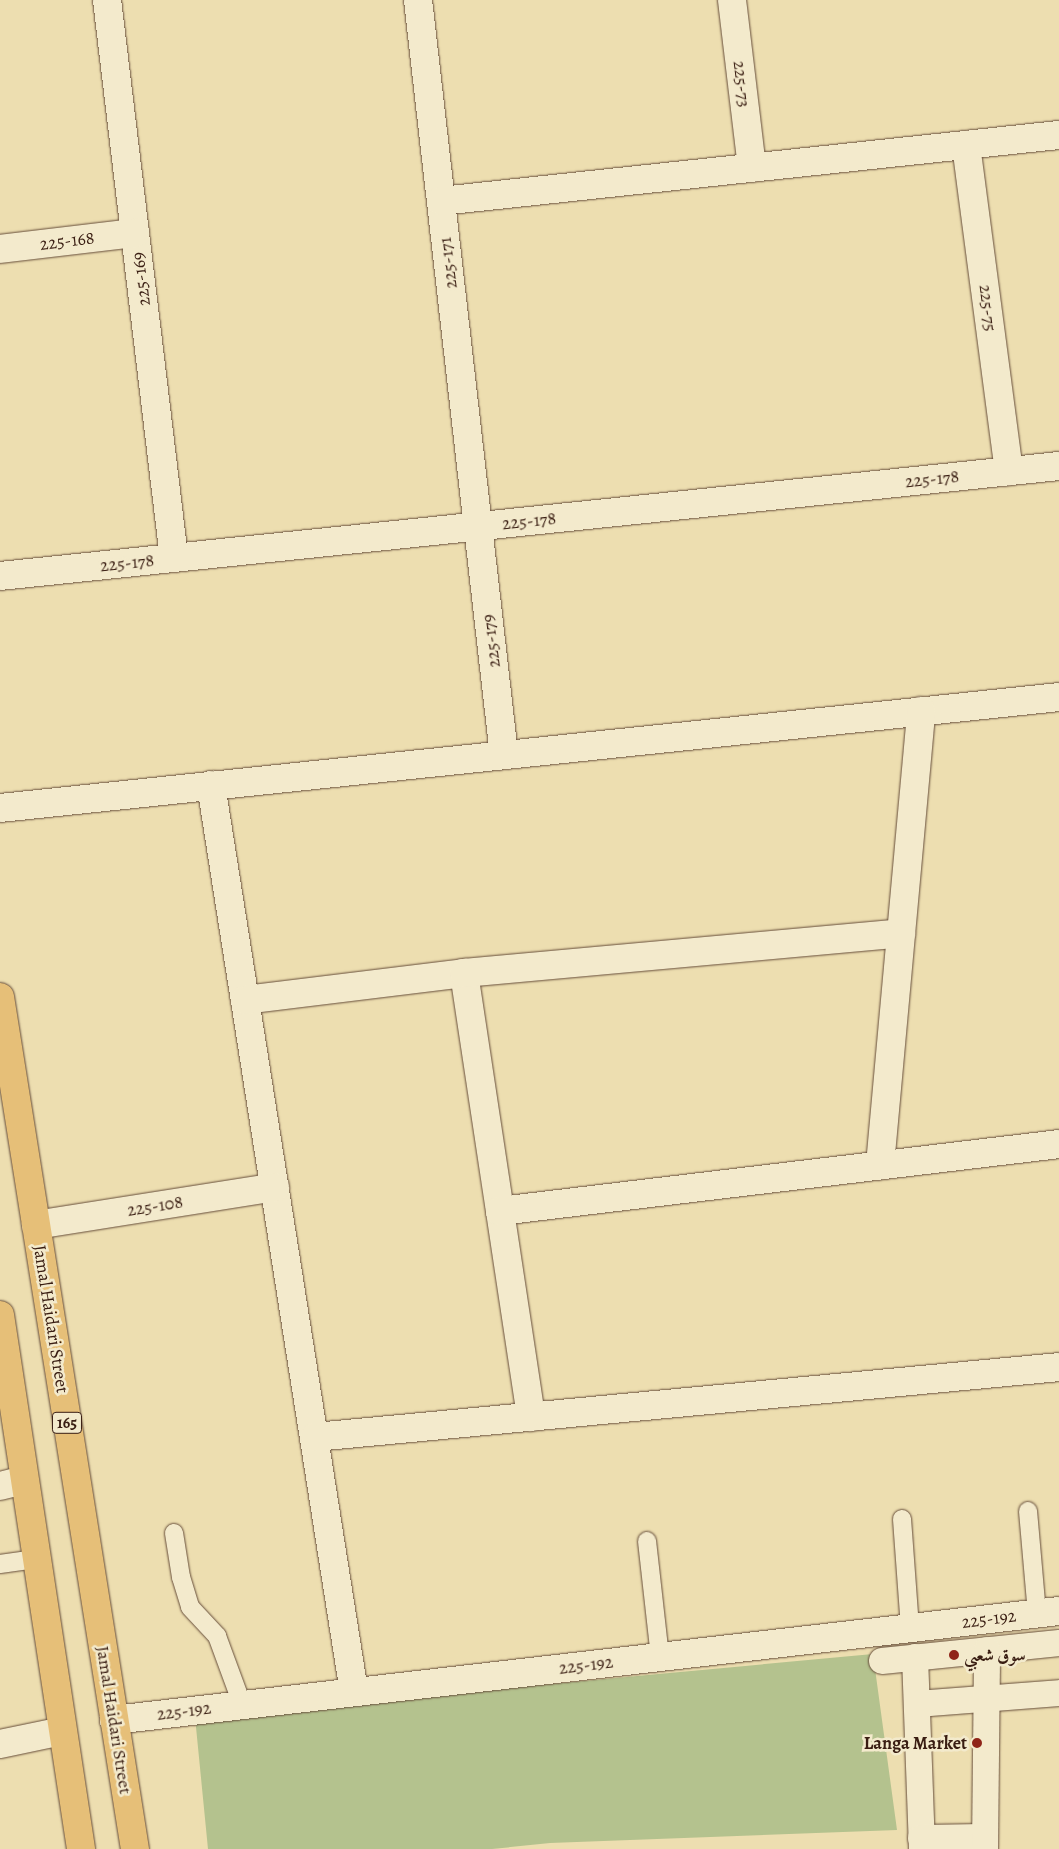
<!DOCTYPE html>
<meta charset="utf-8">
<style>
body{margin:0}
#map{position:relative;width:1059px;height:1849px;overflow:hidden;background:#eddeb0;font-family:Alegreya,Amiri,serif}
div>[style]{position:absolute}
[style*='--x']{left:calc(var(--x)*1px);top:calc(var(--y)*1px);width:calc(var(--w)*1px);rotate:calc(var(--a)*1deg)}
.green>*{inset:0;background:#b4c28e}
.roads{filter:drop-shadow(0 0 1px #664d3a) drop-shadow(0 0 1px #664d3a)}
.service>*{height:18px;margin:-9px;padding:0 9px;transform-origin:9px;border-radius:9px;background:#f3eacc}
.pedestrian>*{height:26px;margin:-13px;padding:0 13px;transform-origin:13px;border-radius:13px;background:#f3eacc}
.minor>*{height:28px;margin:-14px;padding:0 14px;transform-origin:14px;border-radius:14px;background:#f3eacc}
.primary>*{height:28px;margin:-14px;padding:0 14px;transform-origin:14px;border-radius:14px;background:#e6bf78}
.dots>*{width:14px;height:14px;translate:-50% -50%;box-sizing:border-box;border:2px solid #f3eacc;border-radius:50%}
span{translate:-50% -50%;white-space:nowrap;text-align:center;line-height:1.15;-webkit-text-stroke:5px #f3eacc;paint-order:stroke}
.shield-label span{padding:1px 4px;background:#f3eacc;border:1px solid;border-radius:4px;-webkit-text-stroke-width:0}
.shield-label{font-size:16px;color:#391d12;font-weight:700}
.street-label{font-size:18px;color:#391d12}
.poi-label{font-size:18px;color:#391d12;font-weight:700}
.left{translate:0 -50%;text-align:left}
.right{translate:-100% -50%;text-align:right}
</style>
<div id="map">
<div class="green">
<div style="clip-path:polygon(873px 1654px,897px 1830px,550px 1843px,492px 1849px,208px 1849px,195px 1717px)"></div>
</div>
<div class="roads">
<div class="service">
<div style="--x:1028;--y:1511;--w:103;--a:85"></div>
<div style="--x:902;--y:1519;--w:109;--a:85.8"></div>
<div style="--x:174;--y:1533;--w:45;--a:81"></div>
<div style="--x:181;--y:1577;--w:31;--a:73"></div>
<div style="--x:190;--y:1607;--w:40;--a:47"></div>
<div style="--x:217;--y:1636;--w:72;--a:69.8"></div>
<div style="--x:647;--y:1541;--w:117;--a:83.6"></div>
<div style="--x:0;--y:1564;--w:36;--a:-8"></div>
</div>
<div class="pedestrian">
<div style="--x:915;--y:1657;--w:192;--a:87.9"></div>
<div style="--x:882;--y:1661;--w:178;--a:-5.8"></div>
<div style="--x:917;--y:1704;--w:142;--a:-4.4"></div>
<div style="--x:921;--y:1838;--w:64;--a:-0.9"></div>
<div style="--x:985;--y:1849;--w:199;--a:-89.4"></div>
</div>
<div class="minor">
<div style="--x:107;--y:0;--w:562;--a:83.15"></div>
<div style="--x:418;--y:0;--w:760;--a:83.5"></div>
<div style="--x:732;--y:0;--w:169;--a:83.2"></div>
<div style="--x:966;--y:145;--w:329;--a:82.5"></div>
<div style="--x:441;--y:201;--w:622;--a:-6.1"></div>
<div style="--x:0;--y:249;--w:136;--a:-6.8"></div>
<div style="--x:0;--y:576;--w:1065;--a:-5.93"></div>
<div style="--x:211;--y:785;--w:918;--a:81.04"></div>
<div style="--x:0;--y:808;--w:1065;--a:-5.98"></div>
<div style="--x:464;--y:973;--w:449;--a:81.4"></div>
<div style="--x:245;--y:1000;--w:221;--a:-7"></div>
<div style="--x:464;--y:973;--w:439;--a:-5.2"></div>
<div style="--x:880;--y:1165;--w:456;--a:-84.8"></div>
<div style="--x:500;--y:1211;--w:563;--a:-6.83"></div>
<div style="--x:36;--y:1225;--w:242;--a:-9"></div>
<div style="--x:315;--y:1437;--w:747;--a:-5.37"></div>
<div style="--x:0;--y:1486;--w:25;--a:-14"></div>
<div style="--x:114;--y:1720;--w:951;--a:-6.58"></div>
<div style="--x:0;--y:1744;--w:63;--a:-11.8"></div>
</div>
<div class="primary">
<div style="--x:0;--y:997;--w:863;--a:81"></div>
<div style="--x:0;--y:1315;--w:540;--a:81.37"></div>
</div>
</div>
<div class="dots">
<div style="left:954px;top:1655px;background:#8f2418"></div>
<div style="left:977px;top:1743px;background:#8f2418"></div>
</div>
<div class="shield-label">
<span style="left:67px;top:1423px">165</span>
</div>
<div class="street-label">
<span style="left:742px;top:84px;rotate:83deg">225-73</span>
<span style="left:67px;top:241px;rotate:-7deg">225-168</span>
<span style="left:448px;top:263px;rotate:-97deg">225-171</span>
<span style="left:141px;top:279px;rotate:-97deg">225-169</span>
<span style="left:988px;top:308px;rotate:83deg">225-75</span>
<span style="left:932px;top:479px;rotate:-6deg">225-178</span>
<span style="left:529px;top:521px;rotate:-6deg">225-178</span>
<span style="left:127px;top:563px;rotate:-6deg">225-178</span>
<span style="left:491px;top:641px;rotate:-97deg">225-179</span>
<span style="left:155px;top:1206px;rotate:-9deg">225-108</span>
<span style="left:51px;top:1319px;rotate:81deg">Jamal Haidari Street</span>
<span style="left:989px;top:1619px;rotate:-7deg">225-192</span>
<span style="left:586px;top:1665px;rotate:-7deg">225-192</span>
<span style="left:184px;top:1711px;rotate:-7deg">225-192</span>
<span style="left:114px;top:1720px;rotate:81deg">Jamal Haidari Street</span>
</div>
<div class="poi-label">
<span class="left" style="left:964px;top:1655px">سوق شعبي</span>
<span class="right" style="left:967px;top:1743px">Langa Market</span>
</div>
</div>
